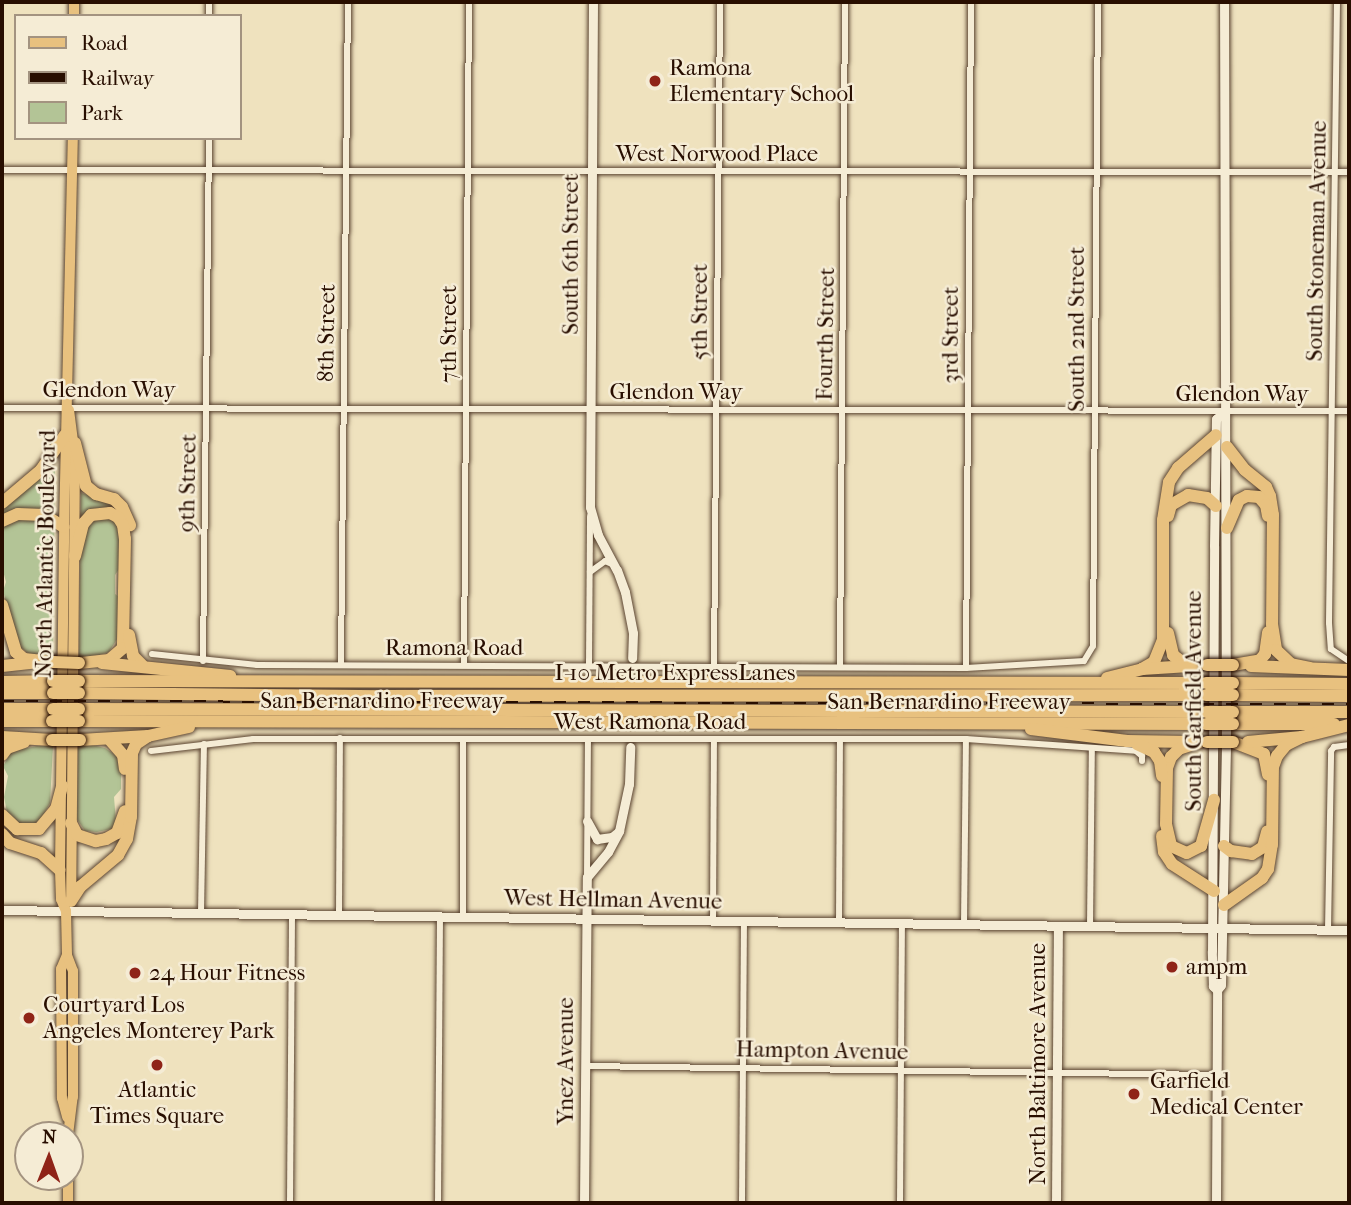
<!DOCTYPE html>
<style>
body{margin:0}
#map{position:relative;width:1351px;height:1205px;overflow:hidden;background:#efe2be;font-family:"IM FELL French Canon",serif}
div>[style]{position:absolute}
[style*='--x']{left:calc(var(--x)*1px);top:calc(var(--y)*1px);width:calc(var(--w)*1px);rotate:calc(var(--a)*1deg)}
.green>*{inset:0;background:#b3c496}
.secondary-tunnel>*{height:9px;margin-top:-4.5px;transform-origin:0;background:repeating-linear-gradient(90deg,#d1c2a2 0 9px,transparent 0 13.5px)}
.roads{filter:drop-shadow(0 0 2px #5a4330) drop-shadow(0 0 2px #5a4330)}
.street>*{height:6px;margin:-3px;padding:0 3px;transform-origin:3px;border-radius:3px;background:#f5ecd5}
.secondary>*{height:9px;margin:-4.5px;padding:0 4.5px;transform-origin:4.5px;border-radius:4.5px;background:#f5ecd5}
.primary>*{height:10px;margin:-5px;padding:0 5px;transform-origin:5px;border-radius:5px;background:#e8c17f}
.highway>*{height:12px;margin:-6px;padding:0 6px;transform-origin:6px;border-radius:6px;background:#e8c17f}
.rail>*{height:2px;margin-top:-1px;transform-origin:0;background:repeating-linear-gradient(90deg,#280e00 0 12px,transparent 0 24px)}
.bridges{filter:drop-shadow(0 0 2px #280e00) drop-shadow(0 0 2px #280e00)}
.highway-bridge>*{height:12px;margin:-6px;padding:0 6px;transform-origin:6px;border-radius:6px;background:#e8c17f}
.dots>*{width:19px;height:19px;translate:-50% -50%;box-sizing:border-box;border:4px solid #f5ecd5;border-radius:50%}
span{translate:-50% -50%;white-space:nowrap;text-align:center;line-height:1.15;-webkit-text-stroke:5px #f5ecd5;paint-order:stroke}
.poi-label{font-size:23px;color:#280e00}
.left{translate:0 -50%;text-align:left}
.street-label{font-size:23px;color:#280e00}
.frame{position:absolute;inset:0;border:4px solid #280e00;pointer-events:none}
.legend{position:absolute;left:14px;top:14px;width:228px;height:126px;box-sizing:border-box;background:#f5ecd5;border:2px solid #a39380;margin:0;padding:9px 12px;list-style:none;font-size:21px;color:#280e00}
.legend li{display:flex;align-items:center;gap:14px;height:35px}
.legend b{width:35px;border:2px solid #a39380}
.north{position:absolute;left:14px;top:1121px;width:70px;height:70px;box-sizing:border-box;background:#f5ecd5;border:2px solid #a39380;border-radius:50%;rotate:1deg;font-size:19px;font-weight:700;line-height:28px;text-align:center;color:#280e00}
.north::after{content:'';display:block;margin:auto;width:24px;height:32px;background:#8f2418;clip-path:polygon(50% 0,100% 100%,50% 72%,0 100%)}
</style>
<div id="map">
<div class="green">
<div style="clip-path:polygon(50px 466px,55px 470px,53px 657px,33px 657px,18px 645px,3px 591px,6px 582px,2px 567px,2px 506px)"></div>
<div style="clip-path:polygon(81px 493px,105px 500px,117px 507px,123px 516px,119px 569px,115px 575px,115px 594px,122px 599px,119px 636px,109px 652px,93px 657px,79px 657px)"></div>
<div style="clip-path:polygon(92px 745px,105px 748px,117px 756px,121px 769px,121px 789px,114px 797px,116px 822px,111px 829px,97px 832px,85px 831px,77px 819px,78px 746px)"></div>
<div style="clip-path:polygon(37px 746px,53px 746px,50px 803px,40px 821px,29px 825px,19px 823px,7px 812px,4px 797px,8px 776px,3px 766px,12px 751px)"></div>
</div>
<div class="secondary-tunnel">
<div style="--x:631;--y:686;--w:28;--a:-88"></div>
</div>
<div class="roads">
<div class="street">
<div style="--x:1337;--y:2;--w:621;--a:90.74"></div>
<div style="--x:1329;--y:623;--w:26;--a:86"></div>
<div style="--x:1331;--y:649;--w:22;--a:34"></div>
<div style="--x:209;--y:16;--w:14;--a:-90"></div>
<div style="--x:2;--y:170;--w:1347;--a:0.09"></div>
<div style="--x:2;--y:408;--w:1347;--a:0.13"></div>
<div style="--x:590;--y:572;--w:19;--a:-36"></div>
<div style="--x:605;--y:561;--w:10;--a:24"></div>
<div style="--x:152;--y:654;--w:106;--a:6"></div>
<div style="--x:257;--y:665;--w:709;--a:0.24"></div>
<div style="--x:966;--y:668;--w:118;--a:-3.4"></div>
<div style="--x:1084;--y:661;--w:17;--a:-59"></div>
<div style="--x:1093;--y:646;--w:644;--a:-89.56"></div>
<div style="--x:203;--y:661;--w:523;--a:-89.34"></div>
<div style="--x:341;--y:665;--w:663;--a:-89.4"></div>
<div style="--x:464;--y:665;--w:663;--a:-89.57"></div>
<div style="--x:589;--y:665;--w:149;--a:-89.6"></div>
<div style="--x:714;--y:665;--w:663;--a:-89.48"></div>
<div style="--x:840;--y:666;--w:664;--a:-89.57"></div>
<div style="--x:966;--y:668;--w:666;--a:-89.57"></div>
<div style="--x:151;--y:751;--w:103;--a:-6.7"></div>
<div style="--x:253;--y:739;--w:713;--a:0"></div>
<div style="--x:966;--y:739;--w:170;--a:4"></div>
<div style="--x:1136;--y:751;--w:8;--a:40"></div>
<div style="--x:1142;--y:756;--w:5;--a:90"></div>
<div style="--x:587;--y:877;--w:138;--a:-89.6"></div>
<div style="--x:201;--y:913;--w:169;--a:-89"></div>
<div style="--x:339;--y:915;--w:177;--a:-89.7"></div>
<div style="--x:463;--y:917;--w:178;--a:-90"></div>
<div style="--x:713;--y:921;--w:181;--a:-89.7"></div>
<div style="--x:839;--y:923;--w:183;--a:-89.7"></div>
<div style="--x:964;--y:925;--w:186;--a:-89.4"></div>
<div style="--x:1090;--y:926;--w:177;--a:-89.4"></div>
<div style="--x:1328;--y:930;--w:179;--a:-89"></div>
<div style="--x:1331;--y:751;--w:5;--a:-53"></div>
<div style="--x:1334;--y:747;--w:15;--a:-8"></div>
<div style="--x:585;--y:1066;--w:632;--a:0.82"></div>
<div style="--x:290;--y:1203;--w:288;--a:-89.6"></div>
<div style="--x:438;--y:1203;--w:287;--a:-89.6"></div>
<div style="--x:742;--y:1203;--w:281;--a:-89.6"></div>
<div style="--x:900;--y:1203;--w:279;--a:-89.6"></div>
</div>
<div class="secondary">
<div style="--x:593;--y:2;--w:505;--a:90.34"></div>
<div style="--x:590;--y:507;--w:29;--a:74"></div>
<div style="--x:598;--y:535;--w:40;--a:62"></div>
<div style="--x:617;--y:570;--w:23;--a:70"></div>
<div style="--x:625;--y:592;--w:42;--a:79"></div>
<div style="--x:633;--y:633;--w:25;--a:92"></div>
<div style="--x:587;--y:821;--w:21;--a:61"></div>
<div style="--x:597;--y:839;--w:15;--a:-8"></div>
<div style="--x:612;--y:837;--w:8;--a:-40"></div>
<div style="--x:2;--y:910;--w:1347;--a:0.85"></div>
<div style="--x:1217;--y:990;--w:6;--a:-135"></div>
<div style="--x:1213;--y:986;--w:35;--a:-92"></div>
<div style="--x:1212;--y:951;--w:405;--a:-89.7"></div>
<div style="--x:1214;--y:546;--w:127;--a:-89.1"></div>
<div style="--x:1216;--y:419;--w:9;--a:-41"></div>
<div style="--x:584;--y:1203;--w:326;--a:-89.5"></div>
<div style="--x:587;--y:877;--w:33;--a:-50"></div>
<div style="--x:608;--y:852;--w:24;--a:-62"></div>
<div style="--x:619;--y:831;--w:48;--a:-78"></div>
<div style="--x:629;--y:784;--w:37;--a:-88"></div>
<div style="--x:1056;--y:1203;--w:277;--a:-89.6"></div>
<div style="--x:1216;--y:1203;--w:213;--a:-89.7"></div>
<div style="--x:1217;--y:990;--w:6;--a:-51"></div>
<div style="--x:1221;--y:985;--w:238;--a:-88.8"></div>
<div style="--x:1226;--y:747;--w:745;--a:-90.15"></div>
</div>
<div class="primary">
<div style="--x:74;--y:16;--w:14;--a:-90"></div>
<div style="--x:69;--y:410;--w:47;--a:82.7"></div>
<div style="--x:75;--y:457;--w:444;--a:90.5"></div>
<div style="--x:67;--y:955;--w:15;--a:113"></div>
<div style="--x:61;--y:969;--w:129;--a:89.6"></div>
<div style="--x:62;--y:1098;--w:20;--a:75"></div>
<div style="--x:68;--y:1135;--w:38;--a:-83"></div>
<div style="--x:73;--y:1097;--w:126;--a:-90"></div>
<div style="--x:73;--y:971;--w:17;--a:-111"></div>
<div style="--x:67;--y:955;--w:44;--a:-91.3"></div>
<div style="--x:66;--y:911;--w:13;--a:-113"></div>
<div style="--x:61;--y:899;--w:29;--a:-92"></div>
<div style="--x:60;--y:870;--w:343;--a:-89.3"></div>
<div style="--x:64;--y:527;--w:389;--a:-88.7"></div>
<div style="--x:68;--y:1203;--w:26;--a:-90"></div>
</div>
<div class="highway">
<div style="--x:75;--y:443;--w:44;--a:75.7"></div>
<div style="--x:86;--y:486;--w:13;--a:39"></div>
<div style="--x:96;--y:494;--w:19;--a:16"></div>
<div style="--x:114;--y:499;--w:11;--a:45"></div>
<div style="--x:122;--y:507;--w:20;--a:66"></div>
<div style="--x:1227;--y:447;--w:29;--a:52"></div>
<div style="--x:1245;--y:470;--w:27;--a:39"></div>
<div style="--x:1266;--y:487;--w:10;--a:66"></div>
<div style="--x:1270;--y:496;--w:19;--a:81"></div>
<div style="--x:1273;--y:515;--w:109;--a:90.5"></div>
<div style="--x:1272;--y:624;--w:26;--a:81"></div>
<div style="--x:1276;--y:650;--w:21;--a:43"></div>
<div style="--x:1291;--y:664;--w:19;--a:12"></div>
<div style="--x:2;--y:503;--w:51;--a:-40.2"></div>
<div style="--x:41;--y:470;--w:42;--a:-55.6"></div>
<div style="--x:1168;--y:516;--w:11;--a:-75"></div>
<div style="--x:1171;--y:505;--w:20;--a:-30"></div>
<div style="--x:1188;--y:495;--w:19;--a:9"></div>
<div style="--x:1207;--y:498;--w:12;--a:42"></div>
<div style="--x:2;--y:521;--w:17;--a:-24"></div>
<div style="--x:18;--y:514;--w:26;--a:2"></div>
<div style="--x:44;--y:515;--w:23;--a:31"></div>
<div style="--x:1227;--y:528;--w:30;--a:-67"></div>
<div style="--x:1239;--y:500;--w:9;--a:-27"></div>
<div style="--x:1247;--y:496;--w:12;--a:5"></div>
<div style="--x:1259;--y:497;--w:11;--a:49"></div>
<div style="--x:1266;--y:505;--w:11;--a:80"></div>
<div style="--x:75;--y:556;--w:33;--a:-76"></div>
<div style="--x:83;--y:524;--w:12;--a:-48"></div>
<div style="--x:91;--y:515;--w:19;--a:-6"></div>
<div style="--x:110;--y:513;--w:9;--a:27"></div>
<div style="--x:118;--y:517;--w:9;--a:58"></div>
<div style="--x:123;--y:525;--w:14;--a:82"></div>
<div style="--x:125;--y:539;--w:109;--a:91.1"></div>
<div style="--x:123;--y:648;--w:18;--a:139"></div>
<div style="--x:109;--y:660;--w:30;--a:174"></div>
<div style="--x:2;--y:605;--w:49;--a:73.4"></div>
<div style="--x:16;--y:652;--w:11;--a:41"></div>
<div style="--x:24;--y:659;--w:29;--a:6"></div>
<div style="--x:1168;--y:633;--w:23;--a:77"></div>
<div style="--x:1173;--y:655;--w:11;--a:38"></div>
<div style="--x:1182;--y:662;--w:17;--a:10"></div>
<div style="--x:129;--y:635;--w:21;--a:79"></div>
<div style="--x:133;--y:656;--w:13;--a:45"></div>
<div style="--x:102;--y:663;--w:129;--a:5.8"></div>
<div style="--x:1233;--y:665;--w:27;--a:-10"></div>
<div style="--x:1260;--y:660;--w:8;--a:-50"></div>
<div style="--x:1265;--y:654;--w:22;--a:-82"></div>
<div style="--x:2;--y:666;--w:30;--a:-6"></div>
<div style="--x:1251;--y:666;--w:98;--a:2.3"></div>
<div style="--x:1142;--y:669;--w:14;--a:-30"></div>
<div style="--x:1154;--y:662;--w:24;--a:-68"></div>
<div style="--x:1163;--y:640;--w:120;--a:-90"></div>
<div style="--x:1163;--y:520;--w:38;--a:-81"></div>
<div style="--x:1169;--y:482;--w:17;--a:-57"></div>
<div style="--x:1178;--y:468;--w:50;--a:-41"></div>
<div style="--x:1107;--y:678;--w:36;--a:-14"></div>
<div style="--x:1142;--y:669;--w:47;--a:-3.7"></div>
<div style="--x:79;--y:681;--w:1127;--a:0.1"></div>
<div style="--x:2;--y:682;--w:51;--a:-1.1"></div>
<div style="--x:1233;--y:683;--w:116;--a:0.5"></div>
<div style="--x:2;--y:693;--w:51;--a:0"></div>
<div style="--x:79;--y:693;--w:303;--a:0.6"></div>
<div style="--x:382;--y:696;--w:824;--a:-0.07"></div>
<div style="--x:1233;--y:695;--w:116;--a:0.5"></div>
<div style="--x:2;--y:709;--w:51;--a:0"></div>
<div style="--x:79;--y:709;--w:1127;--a:0.15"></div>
<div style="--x:1233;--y:712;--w:116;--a:0"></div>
<div style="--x:2;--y:721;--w:50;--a:0"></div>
<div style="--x:79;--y:721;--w:1127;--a:0.15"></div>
<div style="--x:1233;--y:724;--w:101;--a:0"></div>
<div style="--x:1031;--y:729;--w:97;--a:7.1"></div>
<div style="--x:1127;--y:741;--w:63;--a:0.9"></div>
<div style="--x:2;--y:737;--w:50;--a:3.4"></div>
<div style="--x:80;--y:740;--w:68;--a:-3.4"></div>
<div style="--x:148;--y:736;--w:42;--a:-12.4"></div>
<div style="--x:110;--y:740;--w:20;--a:49"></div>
<div style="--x:123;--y:755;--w:14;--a:82"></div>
<div style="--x:1200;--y:742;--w:22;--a:162"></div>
<div style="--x:1179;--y:749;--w:11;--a:135"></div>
<div style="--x:1171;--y:757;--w:12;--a:110"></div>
<div style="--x:1167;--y:768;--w:56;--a:91"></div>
<div style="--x:1166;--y:824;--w:23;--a:77"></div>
<div style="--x:1171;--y:846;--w:17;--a:24"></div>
<div style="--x:1187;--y:853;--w:16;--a:-27"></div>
<div style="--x:1201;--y:846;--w:48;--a:-74.2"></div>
<div style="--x:1233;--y:742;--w:33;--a:21"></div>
<div style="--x:1264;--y:754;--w:21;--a:79"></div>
<div style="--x:1248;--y:742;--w:54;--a:-5.3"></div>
<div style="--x:1302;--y:737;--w:49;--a:-14.3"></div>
<div style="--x:1137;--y:744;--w:19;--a:25"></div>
<div style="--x:1154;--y:752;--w:11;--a:56"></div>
<div style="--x:1160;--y:761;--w:15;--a:82"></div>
<div style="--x:2;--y:755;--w:9;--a:-54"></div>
<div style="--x:7;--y:748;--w:18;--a:-19"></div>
<div style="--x:2;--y:815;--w:21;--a:43"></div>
<div style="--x:17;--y:829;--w:22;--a:0"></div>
<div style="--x:39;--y:829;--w:26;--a:-50"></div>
<div style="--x:56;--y:809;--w:24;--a:-75"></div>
<div style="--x:71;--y:823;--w:13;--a:63"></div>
<div style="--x:77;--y:835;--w:20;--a:18"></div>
<div style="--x:96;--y:841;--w:10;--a:-11"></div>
<div style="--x:106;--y:839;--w:13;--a:-29"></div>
<div style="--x:117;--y:833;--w:23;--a:-70"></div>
<div style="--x:2;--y:834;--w:12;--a:48"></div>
<div style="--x:10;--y:843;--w:33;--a:18"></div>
<div style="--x:41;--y:853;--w:25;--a:42"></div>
<div style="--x:1162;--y:836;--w:16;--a:83"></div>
<div style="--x:1164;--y:852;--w:14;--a:56"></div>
<div style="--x:1172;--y:864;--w:50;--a:32.7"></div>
<div style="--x:1224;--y:846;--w:9;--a:36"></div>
<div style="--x:1231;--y:851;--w:21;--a:8"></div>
<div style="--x:1252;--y:854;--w:13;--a:-32"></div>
<div style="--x:1263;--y:847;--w:16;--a:-75"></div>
<div style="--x:71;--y:901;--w:17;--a:-57"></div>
<div style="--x:80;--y:887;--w:50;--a:-40.1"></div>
<div style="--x:118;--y:855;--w:18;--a:-61"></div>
<div style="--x:127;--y:839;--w:22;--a:-80"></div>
<div style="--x:131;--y:817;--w:64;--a:-89.1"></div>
<div style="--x:132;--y:753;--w:10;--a:-66"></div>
<div style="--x:136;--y:744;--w:14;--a:-34"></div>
<div style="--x:1224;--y:905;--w:47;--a:-35.4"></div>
<div style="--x:1262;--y:878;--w:11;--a:-56"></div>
<div style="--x:1268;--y:869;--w:24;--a:-81"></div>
<div style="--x:1272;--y:845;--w:78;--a:-89.3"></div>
<div style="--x:1273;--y:767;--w:12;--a:-70"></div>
<div style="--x:1277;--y:756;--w:14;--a:-51"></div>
<div style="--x:1286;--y:745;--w:18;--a:-27"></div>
</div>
</div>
<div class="rail">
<div style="--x:2;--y:701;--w:1347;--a:0.13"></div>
</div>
<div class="bridges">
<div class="highway-bridge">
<div style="--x:53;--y:662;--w:26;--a:2"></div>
<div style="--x:1207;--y:665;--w:26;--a:0"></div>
<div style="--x:53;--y:681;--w:26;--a:0"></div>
<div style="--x:1206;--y:683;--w:27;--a:0"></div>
<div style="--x:53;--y:693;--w:26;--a:0"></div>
<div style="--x:1206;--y:695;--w:27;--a:0"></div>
<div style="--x:53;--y:709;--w:26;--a:0"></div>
<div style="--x:1206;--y:712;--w:27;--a:0"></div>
<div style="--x:52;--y:721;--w:27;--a:0"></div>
<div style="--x:1206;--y:724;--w:27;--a:0"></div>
<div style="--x:52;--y:740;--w:28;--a:0"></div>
<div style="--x:1207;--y:742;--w:26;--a:0"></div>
</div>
</div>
<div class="dots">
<div style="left:655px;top:81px;background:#8f2418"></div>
<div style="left:1172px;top:967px;background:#8f2418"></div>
<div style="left:135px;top:973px;background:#8f2418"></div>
<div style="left:29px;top:1018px;background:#8f2418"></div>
<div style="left:157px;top:1065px;background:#8f2418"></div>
<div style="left:1134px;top:1094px;background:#8f2418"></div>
</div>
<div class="poi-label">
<span class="left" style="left:669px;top:81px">Ramona<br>Elementary School</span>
<span class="left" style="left:1186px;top:967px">ampm</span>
<span class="left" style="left:149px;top:973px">24 Hour Fitness</span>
<span class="left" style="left:43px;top:1018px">Courtyard Los<br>Angeles Monterey Park</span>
<span class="left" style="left:1150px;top:1094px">Garfield<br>Medical Center</span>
<span style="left:157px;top:1103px">Atlantic<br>Times Square</span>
</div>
<div class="street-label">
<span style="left:717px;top:154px">West Norwood Place</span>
<span style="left:1317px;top:241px;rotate:-89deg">South Stoneman Avenue</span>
<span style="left:571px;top:254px;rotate:-90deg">South 6th Street</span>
<span style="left:700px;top:312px;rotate:-90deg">5th Street</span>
<span style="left:1077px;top:329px;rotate:-90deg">South 2nd Street</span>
<span style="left:327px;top:333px;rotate:-89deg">8th Street</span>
<span style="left:449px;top:334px;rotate:-90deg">7th Street</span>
<span style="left:826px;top:334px;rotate:-89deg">Fourth Street</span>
<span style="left:951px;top:335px;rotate:-90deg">3rd Street</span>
<span style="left:109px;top:390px">Glendon Way</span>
<span style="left:676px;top:392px">Glendon Way</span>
<span style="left:1242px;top:394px">Glendon Way</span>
<span style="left:188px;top:483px;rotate:-89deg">9th Street</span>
<span style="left:46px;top:554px;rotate:-89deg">North Atlantic Boulevard</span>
<span style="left:454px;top:648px">Ramona Road</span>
<span style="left:675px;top:673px">I-10 Metro ExpressLanes</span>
<span style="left:382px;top:701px">San Bernardino Freeway</span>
<span style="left:1194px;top:701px;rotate:-90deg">South Garfield Avenue</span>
<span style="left:949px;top:702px">San Bernardino Freeway</span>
<span style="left:650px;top:722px">West Ramona Road</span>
<span style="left:613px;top:900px;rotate:1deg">West Hellman Avenue</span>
<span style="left:822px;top:1051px;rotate:1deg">Hampton Avenue</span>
<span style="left:566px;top:1061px;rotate:-90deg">Ynez Avenue</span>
<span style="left:1038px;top:1064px;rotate:-90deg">North Baltimore Avenue</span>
</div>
<div class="frame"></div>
<ul class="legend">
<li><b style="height:9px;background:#e8c17f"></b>Road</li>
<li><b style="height:9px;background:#280e00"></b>Railway</li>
<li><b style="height:19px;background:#b3c496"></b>Park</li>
</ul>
<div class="north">N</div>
</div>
